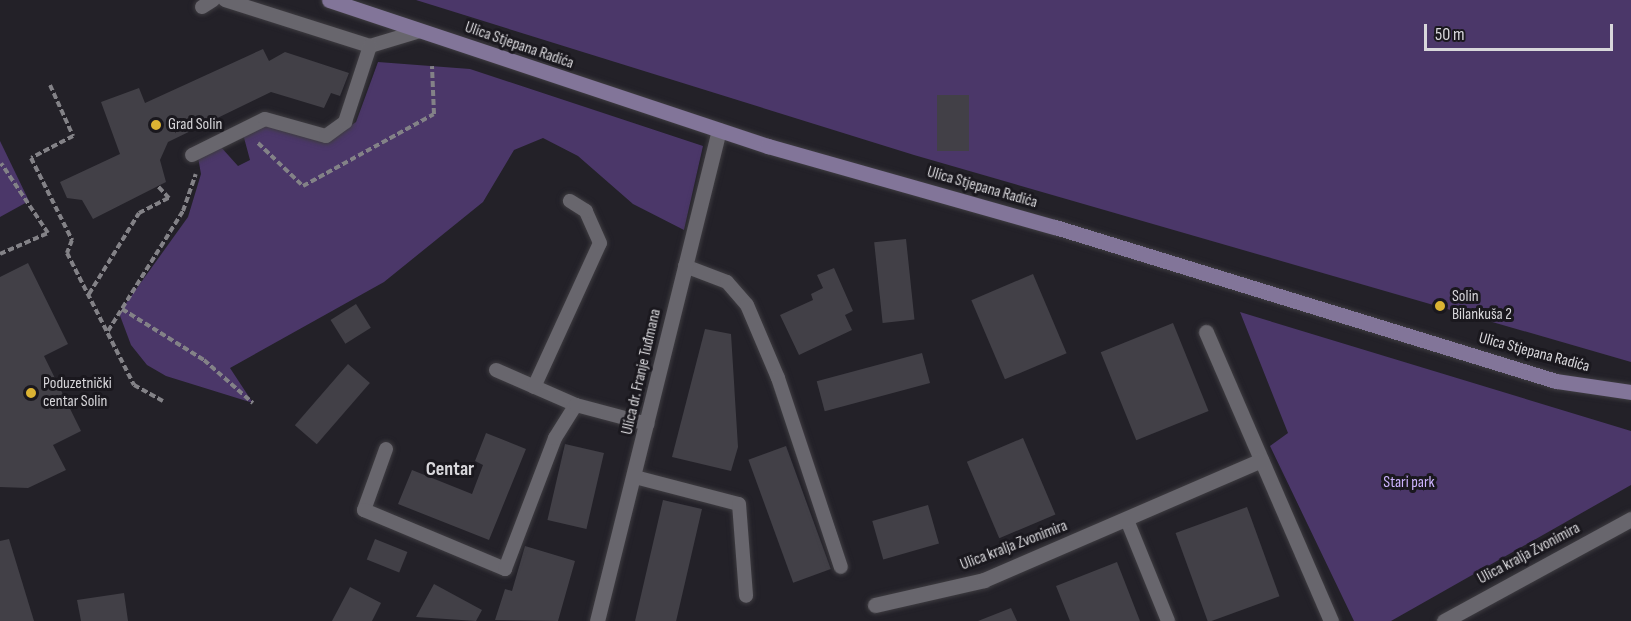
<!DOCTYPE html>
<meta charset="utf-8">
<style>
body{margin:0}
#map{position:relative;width:1631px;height:621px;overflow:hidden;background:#232128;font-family:"Sofia Sans Condensed",sans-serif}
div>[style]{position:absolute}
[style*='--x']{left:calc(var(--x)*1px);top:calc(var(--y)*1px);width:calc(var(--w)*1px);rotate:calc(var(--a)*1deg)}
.green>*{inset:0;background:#4b3769}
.building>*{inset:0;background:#424047;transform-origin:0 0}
.path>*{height:4px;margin-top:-2px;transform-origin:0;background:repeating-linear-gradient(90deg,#838287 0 6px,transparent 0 9px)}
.roads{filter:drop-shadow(0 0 2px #3e3c41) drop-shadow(0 0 2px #3e3c41)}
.lane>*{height:14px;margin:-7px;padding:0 7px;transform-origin:7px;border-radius:7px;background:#68666d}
.street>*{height:15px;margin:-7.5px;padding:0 7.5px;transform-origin:7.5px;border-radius:7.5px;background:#68666d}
.secondary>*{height:15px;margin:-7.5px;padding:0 7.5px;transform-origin:7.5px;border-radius:7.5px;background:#827599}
.dots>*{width:16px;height:16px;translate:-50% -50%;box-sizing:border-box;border:3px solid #1a181e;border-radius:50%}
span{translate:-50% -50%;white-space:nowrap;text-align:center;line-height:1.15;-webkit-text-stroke:6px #1a181e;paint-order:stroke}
.street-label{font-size:16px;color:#d8d7db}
.poi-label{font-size:16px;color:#d8d7db}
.left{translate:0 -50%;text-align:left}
.park-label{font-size:16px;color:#cdb3fd}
.quarter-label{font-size:20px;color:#d8d7db;font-weight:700}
.scale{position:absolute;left:1424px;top:24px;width:189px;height:27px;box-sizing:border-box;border:3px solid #d8d7db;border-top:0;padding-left:8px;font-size:18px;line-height:21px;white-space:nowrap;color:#d8d7db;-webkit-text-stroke:4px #1a181e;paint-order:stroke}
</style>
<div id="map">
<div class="green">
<div style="clip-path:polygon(416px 0,1631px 0,1631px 362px,914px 155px)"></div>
<div style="clip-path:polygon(378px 62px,470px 69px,703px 146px,684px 230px,633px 204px,578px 156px,543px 138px,514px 150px,483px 202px,384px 282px,230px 368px,253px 403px,166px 376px,147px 365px,131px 345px,119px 313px,188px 217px,201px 174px,198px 157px,220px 146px,238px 166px,250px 160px,243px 134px,268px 121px,335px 136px,356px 122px)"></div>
<div style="clip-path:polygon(0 141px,29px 201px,0 217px)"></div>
<div style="clip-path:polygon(1240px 312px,1631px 431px,1631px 485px,1391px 621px,1354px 621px,1270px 446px,1288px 433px)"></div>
</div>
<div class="building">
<div style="clip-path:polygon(263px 49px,269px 61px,285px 52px,349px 73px,340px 96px,331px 93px,324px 108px,271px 92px,168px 142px,160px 160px,166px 182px,93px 219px,82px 200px,67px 198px,60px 182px,120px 154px,101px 102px,139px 88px,145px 103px)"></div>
<div style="left:937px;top:95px;width:32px;height:56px"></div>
<div style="left:906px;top:239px;width:81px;height:32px;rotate:84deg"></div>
<div style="clip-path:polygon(28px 263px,68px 344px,44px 356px,81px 431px,53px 445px,66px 470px,28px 488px,0 487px,0 277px)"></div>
<div style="clip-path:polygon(834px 268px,853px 311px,845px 315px,852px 330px,799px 355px,780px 315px,813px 300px,811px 294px,823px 288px,817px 275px)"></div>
<div style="left:1033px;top:274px;width:86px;height:67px;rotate:67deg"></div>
<div style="left:356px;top:304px;width:28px;height:30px;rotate:58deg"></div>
<div style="left:1173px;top:323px;width:95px;height:78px;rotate:68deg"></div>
<div style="clip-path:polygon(705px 329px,731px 334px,738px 447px,731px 471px,672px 457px)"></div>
<div style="left:922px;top:353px;width:31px;height:109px;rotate:75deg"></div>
<div style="left:348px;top:364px;width:29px;height:81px;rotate:41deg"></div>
<div style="clip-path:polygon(486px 433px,526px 449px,489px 540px,398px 504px,412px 470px,472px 494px,483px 465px,475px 461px)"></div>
<div style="left:1023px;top:438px;width:83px;height:61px;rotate:67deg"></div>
<div style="left:565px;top:444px;width:40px;height:78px;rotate:13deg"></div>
<div style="left:786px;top:446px;width:131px;height:40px;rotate:70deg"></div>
<div style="left:663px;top:500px;width:40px;height:124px;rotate:13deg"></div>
<div style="left:928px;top:505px;width:40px;height:58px;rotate:74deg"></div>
<div style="left:1247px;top:507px;width:95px;height:76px;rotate:70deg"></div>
<div style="clip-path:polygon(9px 539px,34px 621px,0 621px,0 541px)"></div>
<div style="left:375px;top:539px;width:35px;height:22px;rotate:22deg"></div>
<div style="clip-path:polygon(525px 546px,575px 561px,558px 621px,495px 620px,505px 589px,512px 591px)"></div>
<div style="clip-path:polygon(1117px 562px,1140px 621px,1070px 621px,1056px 586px)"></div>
<div style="clip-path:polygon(434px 584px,482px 610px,476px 621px,416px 617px)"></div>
<div style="clip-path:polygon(350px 587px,381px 603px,372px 621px,332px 621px)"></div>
<div style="clip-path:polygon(124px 593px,128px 621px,81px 621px,77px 600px)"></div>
<div style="clip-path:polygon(1011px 608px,1017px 621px,978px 621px)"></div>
</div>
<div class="path">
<div style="--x:50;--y:85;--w:56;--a:65.7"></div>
<div style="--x:73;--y:136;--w:47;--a:152.4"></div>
<div style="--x:31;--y:158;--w:92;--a:63.4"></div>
<div style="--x:72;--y:240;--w:14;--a:111"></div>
<div style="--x:67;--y:253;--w:148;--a:63.1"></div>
<div style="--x:134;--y:385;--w:33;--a:29"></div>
<div style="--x:258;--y:143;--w:62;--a:43.7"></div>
<div style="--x:303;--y:186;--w:149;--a:-28.8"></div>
<div style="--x:434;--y:114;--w:48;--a:-92.4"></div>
<div style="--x:0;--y:254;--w:52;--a:-23.6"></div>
<div style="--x:48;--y:233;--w:84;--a:-123.9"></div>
<div style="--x:89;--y:294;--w:95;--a:-58.3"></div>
<div style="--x:139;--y:213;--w:34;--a:-27"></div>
<div style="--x:169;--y:198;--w:16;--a:-133"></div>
<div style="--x:122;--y:309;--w:97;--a:31.9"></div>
<div style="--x:204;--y:360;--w:65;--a:41.3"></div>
<div style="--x:108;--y:331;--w:142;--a:-58"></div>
<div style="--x:183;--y:211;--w:39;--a:-71"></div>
</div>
<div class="roads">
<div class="lane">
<div style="--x:225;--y:0;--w:152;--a:17.6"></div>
<div style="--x:370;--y:46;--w:52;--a:-16.7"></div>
<div style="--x:202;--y:7;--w:13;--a:-32"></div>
<div style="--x:192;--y:155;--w:81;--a:-26.3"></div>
<div style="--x:265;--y:119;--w:63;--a:15.6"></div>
<div style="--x:326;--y:136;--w:24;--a:-36"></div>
<div style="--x:345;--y:122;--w:80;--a:-71.8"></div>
<div style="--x:685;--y:266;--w:45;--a:20.9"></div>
<div style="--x:727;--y:282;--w:30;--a:49"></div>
<div style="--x:747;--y:305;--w:79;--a:67"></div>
<div style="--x:778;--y:378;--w:199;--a:71.6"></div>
<div style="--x:496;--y:370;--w:87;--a:23.6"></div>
<div style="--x:534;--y:387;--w:158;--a:-65.4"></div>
<div style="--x:600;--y:243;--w:35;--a:-114"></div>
<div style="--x:586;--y:211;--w:19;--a:-148"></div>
<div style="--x:386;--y:449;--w:65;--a:109.8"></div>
<div style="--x:364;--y:510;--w:153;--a:22.7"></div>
<div style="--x:505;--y:569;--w:140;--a:-69.1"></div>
<div style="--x:555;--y:438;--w:39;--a:-58"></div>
<div style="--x:576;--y:405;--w:74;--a:14.8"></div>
<div style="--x:635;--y:477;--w:107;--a:14.6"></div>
<div style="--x:739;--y:504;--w:92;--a:85.6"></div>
<div style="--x:1127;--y:520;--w:109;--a:67.9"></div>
</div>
<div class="street">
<div style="--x:1206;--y:332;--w:315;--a:66.6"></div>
<div style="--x:875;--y:605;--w:112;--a:-12.9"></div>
<div style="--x:984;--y:580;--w:302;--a:-23.4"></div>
<div style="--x:597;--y:621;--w:506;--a:-76.05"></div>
<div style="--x:1444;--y:621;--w:213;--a:-28.6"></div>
</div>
<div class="secondary">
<div style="--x:329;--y:0;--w:463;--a:18.4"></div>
<div style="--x:768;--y:146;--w:298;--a:15.8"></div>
<div style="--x:1055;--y:227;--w:524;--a:17.09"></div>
<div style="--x:1556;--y:381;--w:76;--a:8.3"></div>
</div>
</div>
<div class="dots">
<div style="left:156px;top:125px;background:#dbb333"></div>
<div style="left:1440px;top:306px;background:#dbb333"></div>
<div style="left:31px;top:393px;background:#dbb333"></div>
</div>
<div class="street-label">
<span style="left:519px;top:46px;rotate:19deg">Ulica Stjepana Radića</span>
<span style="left:982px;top:188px;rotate:16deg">Ulica Stjepana Radića</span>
<span style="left:1534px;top:353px;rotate:15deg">Ulica Stjepana Radića</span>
<span style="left:642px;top:372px;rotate:-77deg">Ulica dr. Franje Tuđmana</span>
<span style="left:1014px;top:546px;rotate:-21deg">Ulica kralja Zvonimira</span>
<span style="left:1529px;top:554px;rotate:-28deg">Ulica kralja Zvonimira</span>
</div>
<div class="poi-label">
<span class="left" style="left:168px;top:125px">Grad Solin</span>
<span class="left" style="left:1452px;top:306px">Solin<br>Bilankuša 2</span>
<span class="left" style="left:43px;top:393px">Poduzetnički<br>centar Solin</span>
</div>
<div class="park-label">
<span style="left:1409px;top:483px">Stari park</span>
</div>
<div class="quarter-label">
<span style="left:450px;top:469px">Centar</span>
</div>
<div class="scale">50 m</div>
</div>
